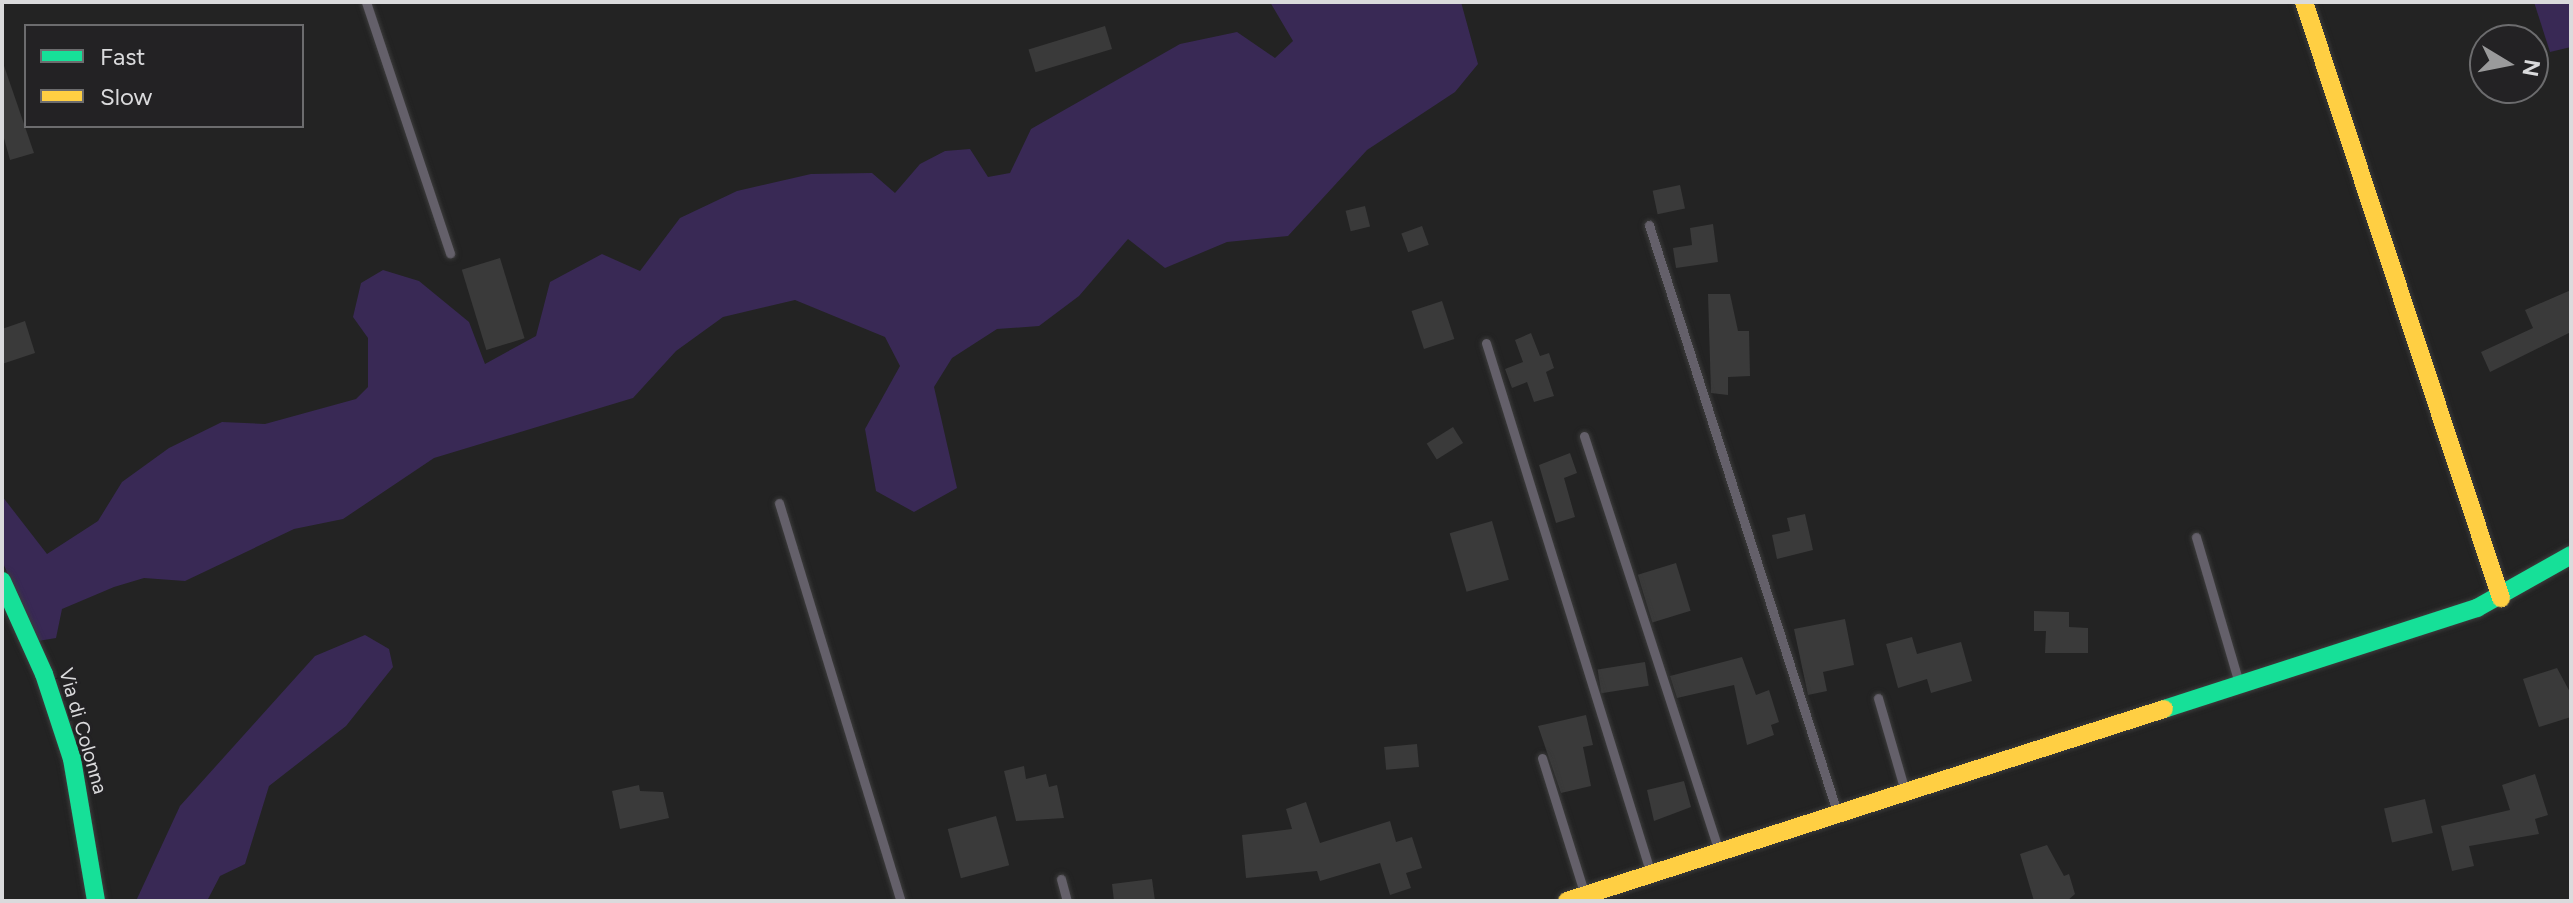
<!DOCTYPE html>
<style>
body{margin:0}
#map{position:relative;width:2573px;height:903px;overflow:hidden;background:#232323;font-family:Figtree,sans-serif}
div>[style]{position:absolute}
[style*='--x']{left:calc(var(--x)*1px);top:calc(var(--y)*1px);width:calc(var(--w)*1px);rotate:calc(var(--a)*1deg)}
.green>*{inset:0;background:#392955}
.building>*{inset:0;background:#3a3a3a;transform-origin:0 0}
.roads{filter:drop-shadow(0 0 2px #3d3d3d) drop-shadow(0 0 2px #3d3d3d)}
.lane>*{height:9px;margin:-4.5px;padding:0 4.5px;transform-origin:4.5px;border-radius:4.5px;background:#64606a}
.fast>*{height:18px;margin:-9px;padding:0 9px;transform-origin:9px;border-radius:9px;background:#16e098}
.slow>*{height:18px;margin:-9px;padding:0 9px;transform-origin:9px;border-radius:9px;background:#ffcf43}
span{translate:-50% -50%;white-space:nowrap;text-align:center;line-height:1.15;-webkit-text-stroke:6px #232224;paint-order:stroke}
.street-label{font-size:20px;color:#dadadc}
.frame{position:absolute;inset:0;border:4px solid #dadadc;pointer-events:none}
.legend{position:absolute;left:24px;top:24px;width:280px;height:104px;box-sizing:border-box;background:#232224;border:2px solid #6c6c6e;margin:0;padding:10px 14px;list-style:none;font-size:24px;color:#dadadc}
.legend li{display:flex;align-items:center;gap:16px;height:40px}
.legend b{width:40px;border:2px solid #6c6c6e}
.north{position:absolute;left:2469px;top:24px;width:80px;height:80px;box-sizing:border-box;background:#232224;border:2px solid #6c6c6e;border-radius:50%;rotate:100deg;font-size:22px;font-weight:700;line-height:32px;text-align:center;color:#dadadc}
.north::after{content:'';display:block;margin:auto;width:28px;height:36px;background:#9a9a9b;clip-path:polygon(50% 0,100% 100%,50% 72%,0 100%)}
</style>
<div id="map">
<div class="green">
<div style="clip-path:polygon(1270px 2px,1461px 2px,1478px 64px,1455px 92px,1367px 150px,1288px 236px,1227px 242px,1165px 268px,1128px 239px,1079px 296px,1039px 326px,997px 329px,952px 358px,934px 387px,957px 488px,914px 512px,876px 491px,865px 429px,900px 366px,885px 337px,795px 300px,723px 317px,676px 351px,633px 398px,434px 458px,343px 519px,294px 529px,185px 581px,144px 578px,114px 587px,62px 609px,56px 638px,38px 641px,2px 561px,2px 496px,47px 554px,98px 521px,122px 482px,169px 448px,222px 422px,265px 424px,356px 399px,368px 387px,368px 338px,353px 317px,361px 283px,383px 270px,419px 281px,469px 322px,485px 364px,536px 336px,550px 282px,602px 254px,640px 271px,680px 218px,737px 191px,811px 174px,872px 173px,895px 193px,920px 164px,945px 151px,970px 149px,988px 177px,1010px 173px,1031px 129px,1180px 44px,1237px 32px,1275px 58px,1293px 41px)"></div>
<div style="clip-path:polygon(2534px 2px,2571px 2px,2571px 47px,2550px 52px)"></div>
<div style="clip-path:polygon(365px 635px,389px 649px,393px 667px,346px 726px,269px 786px,245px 864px,220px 876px,207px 901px,136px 901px,180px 806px,315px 656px)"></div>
</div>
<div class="building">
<div style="left:1105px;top:26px;width:24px;height:80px;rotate:73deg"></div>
<div style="clip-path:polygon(2px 60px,34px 153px,10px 160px,2px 131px)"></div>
<div style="left:1680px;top:185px;width:24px;height:28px;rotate:78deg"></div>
<div style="left:1365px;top:206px;width:21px;height:20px;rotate:76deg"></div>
<div style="clip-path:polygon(1713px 224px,1718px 262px,1676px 268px,1673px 248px,1692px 245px,1690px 228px)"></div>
<div style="left:1422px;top:226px;width:20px;height:22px;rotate:70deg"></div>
<div style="left:500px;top:258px;width:84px;height:40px;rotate:73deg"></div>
<div style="clip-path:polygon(2571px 290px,2571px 332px,2490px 372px,2481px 352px,2533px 328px,2525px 310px)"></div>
<div style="clip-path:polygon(1708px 294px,1730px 294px,1738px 331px,1749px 331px,1750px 376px,1728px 377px,1728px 395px,1711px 393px)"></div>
<div style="left:1442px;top:301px;width:40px;height:32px;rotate:72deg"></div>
<div style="clip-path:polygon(25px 321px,35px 353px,2px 364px,2px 329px)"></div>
<div style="clip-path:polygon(1531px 333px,1540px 356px,1549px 353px,1554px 368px,1546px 372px,1554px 396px,1534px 402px,1527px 382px,1512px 388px,1505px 369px,1523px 362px,1515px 340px)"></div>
<div style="left:1453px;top:427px;width:19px;height:31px;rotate:58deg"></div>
<div style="clip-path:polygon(1570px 453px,1577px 473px,1564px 478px,1575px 517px,1556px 523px,1539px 465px)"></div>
<div style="clip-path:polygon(1805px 514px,1813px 550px,1777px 559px,1772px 535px,1790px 531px,1787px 518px)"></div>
<div style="left:1492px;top:521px;width:61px;height:44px;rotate:74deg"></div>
<div style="left:1676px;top:563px;width:50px;height:40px;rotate:73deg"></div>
<div style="clip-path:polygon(2034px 611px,2069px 612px,2069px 627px,2088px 628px,2088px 653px,2045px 653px,2046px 631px,2034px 631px)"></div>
<div style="clip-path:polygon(1845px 619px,1854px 665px,1823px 672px,1827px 691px,1808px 695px,1794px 629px)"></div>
<div style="clip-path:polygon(1912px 637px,1917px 654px,1961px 642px,1972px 681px,1931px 693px,1927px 679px,1898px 688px,1886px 644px)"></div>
<div style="clip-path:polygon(1742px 657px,1756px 695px,1769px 690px,1779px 722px,1771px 725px,1774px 735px,1747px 745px,1734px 685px,1677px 698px,1670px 676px)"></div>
<div style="left:1645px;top:662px;width:24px;height:48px;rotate:81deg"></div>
<div style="clip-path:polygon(2557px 668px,2571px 694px,2571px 717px,2539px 727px,2523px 679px)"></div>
<div style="clip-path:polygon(1586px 715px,1593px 745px,1583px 747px,1591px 786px,1561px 793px,1538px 726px)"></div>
<div style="left:1417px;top:744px;width:23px;height:33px;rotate:85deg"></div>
<div style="clip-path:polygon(1024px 766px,1026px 779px,1046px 774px,1049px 787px,1057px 785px,1064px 818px,1016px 821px,1004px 771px)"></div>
<div style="clip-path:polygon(2535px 774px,2548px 815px,2535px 819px,2539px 834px,2469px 846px,2474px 866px,2452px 871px,2441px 826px,2510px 810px,2502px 785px)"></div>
<div style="clip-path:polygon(1684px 781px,1691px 807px,1654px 821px,1647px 790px)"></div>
<div style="clip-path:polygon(639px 785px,640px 791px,663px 792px,669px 818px,620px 829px,612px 791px)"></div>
<div style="left:2425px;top:799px;width:35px;height:42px;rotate:77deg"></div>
<div style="clip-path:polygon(1306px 802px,1320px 843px,1390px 821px,1396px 842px,1412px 837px,1422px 868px,1406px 873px,1411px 888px,1390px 895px,1380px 863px,1320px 881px,1317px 871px,1246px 878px,1242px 835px,1292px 829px,1286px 809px)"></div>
<div style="left:996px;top:816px;width:51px;height:50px;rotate:75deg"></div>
<div style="clip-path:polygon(2047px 845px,2064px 876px,2069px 874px,2075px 894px,2067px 901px,2034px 901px,2020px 854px)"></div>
<div style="clip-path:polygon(1152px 879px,1155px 901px,1114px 901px,1112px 884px)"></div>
</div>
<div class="roads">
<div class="lane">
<div style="--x:366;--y:2;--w:265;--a:71.5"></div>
<div style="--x:1649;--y:225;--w:616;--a:72.24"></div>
<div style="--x:1486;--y:343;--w:553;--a:72.74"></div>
<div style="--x:1584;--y:436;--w:437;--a:72"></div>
<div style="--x:779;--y:503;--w:416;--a:73"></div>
<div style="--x:2196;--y:537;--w:152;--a:73.6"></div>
<div style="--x:1878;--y:698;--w:97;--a:73.8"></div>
<div style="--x:1542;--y:758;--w:140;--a:72.6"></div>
<div style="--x:1061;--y:879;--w:23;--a:75"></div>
</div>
<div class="fast">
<div style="--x:2;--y:581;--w:102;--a:65.7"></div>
<div style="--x:44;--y:674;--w:89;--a:71.8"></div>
<div style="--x:72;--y:759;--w:144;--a:80.4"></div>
<div style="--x:2164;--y:709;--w:329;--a:-17.9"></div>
<div style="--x:2477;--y:608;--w:108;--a:-29.4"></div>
</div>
<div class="slow">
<div style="--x:2304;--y:2;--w:628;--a:71.71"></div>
<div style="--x:1567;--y:901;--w:627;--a:-17.83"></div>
</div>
</div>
<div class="street-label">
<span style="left:83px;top:731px;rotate:74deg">Via di Colonna</span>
</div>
<div class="frame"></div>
<ul class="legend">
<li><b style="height:10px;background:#16e098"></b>Fast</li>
<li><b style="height:10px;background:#ffcf43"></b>Slow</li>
</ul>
<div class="north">N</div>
</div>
